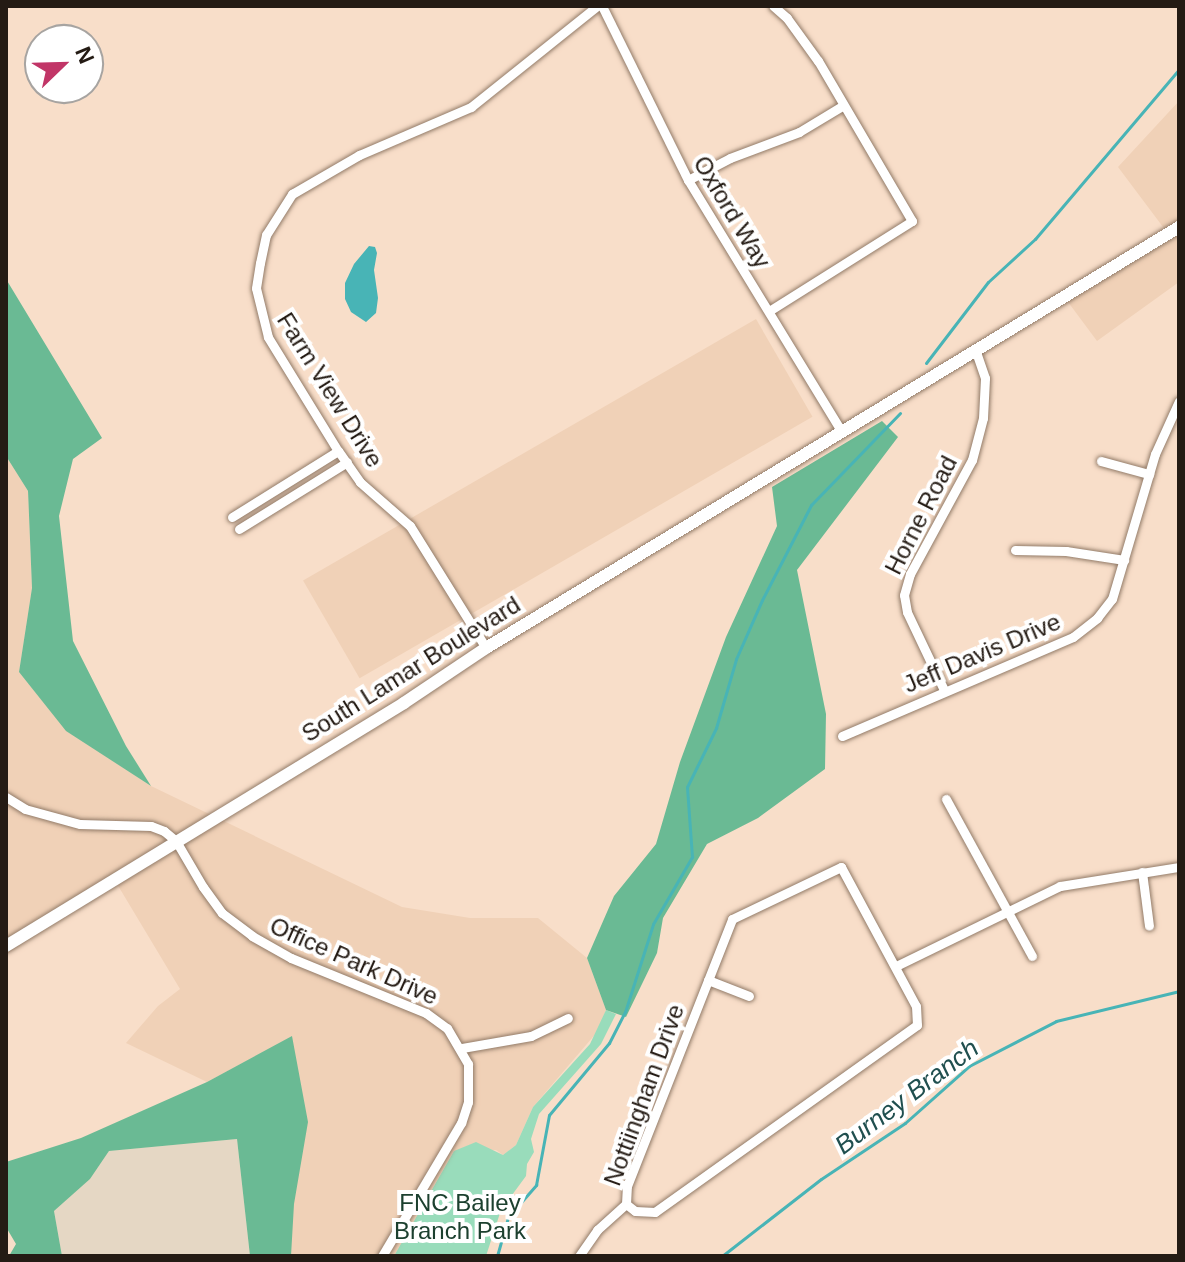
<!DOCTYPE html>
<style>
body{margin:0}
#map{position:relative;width:1185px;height:1262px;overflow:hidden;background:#f8dec9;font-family:Helvetica,sans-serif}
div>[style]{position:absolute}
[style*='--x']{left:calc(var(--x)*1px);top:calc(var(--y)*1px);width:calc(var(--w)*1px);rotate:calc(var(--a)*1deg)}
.built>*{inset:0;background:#f0d1b7;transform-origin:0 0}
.education>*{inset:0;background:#e5d7c4}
.green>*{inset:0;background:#99dcbb}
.forest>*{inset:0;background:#6aba94}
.water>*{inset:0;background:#48b4b6}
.stream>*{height:3px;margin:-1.5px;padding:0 1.5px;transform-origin:1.5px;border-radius:1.5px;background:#48b4b6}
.roads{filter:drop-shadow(0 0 2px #927b68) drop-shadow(0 0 2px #927b68)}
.street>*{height:9px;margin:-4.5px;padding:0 4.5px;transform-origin:4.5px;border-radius:4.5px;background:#fff}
.secondary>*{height:12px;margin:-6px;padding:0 6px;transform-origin:6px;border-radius:6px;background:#fff}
span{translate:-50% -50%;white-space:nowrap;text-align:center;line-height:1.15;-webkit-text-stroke:8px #fff;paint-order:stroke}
.street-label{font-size:24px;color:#241b14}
.park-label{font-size:24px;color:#1c402f}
.water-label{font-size:26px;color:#204f4f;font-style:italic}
.frame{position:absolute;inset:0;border:8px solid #241b14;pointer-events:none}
.north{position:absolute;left:24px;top:24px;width:80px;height:80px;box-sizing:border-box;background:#fff;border:2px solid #a7a4a1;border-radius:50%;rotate:67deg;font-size:22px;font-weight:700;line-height:32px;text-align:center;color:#241b14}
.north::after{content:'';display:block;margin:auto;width:28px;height:36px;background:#c13567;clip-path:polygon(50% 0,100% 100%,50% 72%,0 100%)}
</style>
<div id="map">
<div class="built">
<div style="clip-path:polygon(1179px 101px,1179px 282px,1097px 341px,1068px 302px,1172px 239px,1118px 167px)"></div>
<div style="left:756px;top:319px;width:113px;height:523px;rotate:60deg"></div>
<div style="clip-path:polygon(6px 456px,28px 491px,32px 588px,19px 672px,67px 731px,151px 786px,402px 907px,470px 918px,538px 918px,587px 958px,606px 1010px,598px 1031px,533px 1107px,516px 1145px,503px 1155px,496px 1150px,454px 1151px,394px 1256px,291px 1256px,292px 1037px,207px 1082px,126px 1043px,158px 1006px,180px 989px,117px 884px,6px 954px)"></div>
</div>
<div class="education">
<div style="clip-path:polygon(237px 1139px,250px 1256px,62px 1256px,54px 1211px,90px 1179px,109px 1151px)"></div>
</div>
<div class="green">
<div style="clip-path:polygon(606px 1010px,616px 1014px,601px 1044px,539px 1114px,531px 1139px,534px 1152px,527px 1164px,526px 1176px,501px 1210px,486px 1256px,394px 1256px,454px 1151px,476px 1142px,503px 1155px,516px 1145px,533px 1107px,590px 1044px)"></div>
</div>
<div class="forest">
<div style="clip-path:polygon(6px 279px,102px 438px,73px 459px,59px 516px,73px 641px,126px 746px,151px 786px,66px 731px,19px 672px,32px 588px,28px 491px,6px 456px)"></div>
<div style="clip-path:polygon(882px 421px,898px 437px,797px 570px,826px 714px,825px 769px,758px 818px,707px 844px,663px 918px,657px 953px,626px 1017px,606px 1010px,587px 958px,614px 896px,656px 844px,680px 762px,726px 637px,777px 526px,772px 487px)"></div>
<div style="clip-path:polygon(292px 1036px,308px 1122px,294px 1204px,291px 1256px,250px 1256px,237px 1139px,109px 1151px,90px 1179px,54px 1211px,62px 1256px,9px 1256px,16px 1244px,6px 1227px,6px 1162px,81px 1138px,207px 1082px)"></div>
</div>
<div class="water">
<div style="clip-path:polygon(369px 246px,375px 247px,377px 253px,374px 270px,378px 298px,376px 313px,366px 322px,351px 312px,345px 299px,345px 283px,354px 264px)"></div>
</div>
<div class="stream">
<div style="--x:926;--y:363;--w:102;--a:-52.6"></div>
<div style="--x:988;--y:282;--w:64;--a:-42.5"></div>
<div style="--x:1035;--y:239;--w:223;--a:-49.7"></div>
<div style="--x:497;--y:1256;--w:41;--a:-74.2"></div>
<div style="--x:508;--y:1217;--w:43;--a:-48.8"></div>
<div style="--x:536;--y:1185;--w:71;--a:-79.5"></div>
<div style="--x:549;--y:1115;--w:94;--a:-50.2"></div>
<div style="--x:609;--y:1043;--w:35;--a:-63"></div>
<div style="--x:625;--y:1012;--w:92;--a:-72.3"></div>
<div style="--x:653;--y:924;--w:78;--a:-59.8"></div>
<div style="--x:692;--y:857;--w:70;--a:-94.1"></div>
<div style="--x:687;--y:787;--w:66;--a:-63.8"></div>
<div style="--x:716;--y:728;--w:72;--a:-73.8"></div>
<div style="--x:736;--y:659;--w:64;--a:-66.2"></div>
<div style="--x:762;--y:600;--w:107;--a:-62.7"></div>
<div style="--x:811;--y:505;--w:128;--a:-45.9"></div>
<div style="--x:722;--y:1256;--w:125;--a:-37.9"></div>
<div style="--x:821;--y:1179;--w:101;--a:-33.7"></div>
<div style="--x:905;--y:1123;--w:86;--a:-41.7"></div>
<div style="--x:969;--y:1066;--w:98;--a:-27.3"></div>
<div style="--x:1056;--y:1021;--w:127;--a:-13.7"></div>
</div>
<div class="roads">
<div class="street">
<div style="--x:602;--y:6;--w:194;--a:63.7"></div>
<div style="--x:688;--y:180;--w:294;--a:58.6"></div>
<div style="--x:688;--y:180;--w:47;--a:-27.6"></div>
<div style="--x:730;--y:158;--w:74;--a:-20.6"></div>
<div style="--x:799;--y:132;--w:52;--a:-31"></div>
<div style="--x:769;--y:311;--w:169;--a:-32.2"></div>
<div style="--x:912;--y:221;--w:186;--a:-120.4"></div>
<div style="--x:818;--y:61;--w:53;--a:-125.8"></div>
<div style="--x:787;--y:18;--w:18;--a:-139"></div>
<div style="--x:1101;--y:461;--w:50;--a:15.2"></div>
<div style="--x:232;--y:517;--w:125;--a:-31.9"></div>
<div style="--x:239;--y:529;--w:127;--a:-31.8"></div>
<div style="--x:1015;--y:550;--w:51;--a:1.1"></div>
<div style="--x:1066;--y:551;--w:59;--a:8.8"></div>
<div style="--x:486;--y:648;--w:144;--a:-121.9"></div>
<div style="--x:410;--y:526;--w:67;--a:-138.7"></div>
<div style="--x:360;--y:482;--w:38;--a:-125"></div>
<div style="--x:338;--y:451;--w:134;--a:-121.6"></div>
<div style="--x:268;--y:337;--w:50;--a:-103.8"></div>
<div style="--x:256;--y:288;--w:25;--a:-81"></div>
<div style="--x:260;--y:263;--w:29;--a:-78"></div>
<div style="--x:266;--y:235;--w:49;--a:-57.6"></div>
<div style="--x:292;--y:194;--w:78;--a:-30.2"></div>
<div style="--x:359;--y:155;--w:122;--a:-23.2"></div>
<div style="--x:471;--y:107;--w:161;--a:-38.7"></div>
<div style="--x:944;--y:690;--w:86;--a:-115.4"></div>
<div style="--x:907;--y:612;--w:17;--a:-100"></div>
<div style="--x:904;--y:595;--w:22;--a:-74"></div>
<div style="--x:910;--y:574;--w:130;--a:-61.5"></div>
<div style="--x:972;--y:460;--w:43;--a:-75.3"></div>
<div style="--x:983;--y:418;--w:40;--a:-87.1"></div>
<div style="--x:985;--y:378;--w:28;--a:-109"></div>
<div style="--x:842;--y:736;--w:251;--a:-23.2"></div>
<div style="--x:1073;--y:637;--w:31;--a:-38"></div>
<div style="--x:1097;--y:618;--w:24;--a:-52"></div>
<div style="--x:1112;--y:599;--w:151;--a:-73.5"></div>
<div style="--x:1155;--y:454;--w:58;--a:-65.6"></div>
<div style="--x:6;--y:797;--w:22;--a:32"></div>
<div style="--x:25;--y:809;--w:57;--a:15.3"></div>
<div style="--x:80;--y:824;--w:71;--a:1.6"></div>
<div style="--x:151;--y:826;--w:14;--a:21"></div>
<div style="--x:164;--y:831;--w:16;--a:40"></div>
<div style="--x:176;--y:841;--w:53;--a:59.6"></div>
<div style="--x:203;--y:887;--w:32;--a:54"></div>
<div style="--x:222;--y:913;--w:38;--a:37"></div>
<div style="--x:252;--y:936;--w:45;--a:29.4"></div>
<div style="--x:291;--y:958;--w:146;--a:22.2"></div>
<div style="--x:426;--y:1013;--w:26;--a:36"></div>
<div style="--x:447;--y:1028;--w:42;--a:59.7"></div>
<div style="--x:468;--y:1064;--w:38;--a:90"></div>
<div style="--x:468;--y:1102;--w:22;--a:108"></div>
<div style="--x:461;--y:1123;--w:155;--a:120.7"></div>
<div style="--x:946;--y:799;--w:179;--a:61.3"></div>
<div style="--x:841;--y:867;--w:158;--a:61.7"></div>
<div style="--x:916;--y:1006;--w:19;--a:87"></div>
<div style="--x:917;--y:1025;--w:322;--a:144.5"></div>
<div style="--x:655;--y:1212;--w:20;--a:-177"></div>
<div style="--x:635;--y:1211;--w:11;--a:-142"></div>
<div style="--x:626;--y:1204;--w:18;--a:-87"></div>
<div style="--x:627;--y:1186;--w:287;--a:-68.5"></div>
<div style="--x:732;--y:919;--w:121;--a:-25.5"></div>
<div style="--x:1142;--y:872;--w:54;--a:82.6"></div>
<div style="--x:896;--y:966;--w:182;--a:-26"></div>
<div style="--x:1060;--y:886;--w:121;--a:-9.1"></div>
<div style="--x:708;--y:980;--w:44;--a:21.3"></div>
<div style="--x:462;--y:1048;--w:70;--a:-9.9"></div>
<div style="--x:531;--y:1036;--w:41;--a:-25.9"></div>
<div style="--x:579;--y:1256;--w:32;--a:-55"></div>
<div style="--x:597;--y:1230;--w:39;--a:-42"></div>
</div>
<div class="secondary">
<div style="--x:6;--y:946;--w:466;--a:-31.4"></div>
<div style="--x:404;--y:703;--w:99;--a:-33.9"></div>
<div style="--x:486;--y:648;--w:811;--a:-31.28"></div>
</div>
</div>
<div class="street-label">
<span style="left:732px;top:212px;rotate:59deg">Oxford Way</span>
<span style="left:330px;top:390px;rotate:58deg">Farm View Drive</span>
<span style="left:921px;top:515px;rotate:-63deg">Horne Road</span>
<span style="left:982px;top:653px;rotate:-23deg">Jeff Davis Drive</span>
<span style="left:411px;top:669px;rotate:-32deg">South Lamar Boulevard</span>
<span style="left:354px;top:961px;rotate:24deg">Office Park Drive</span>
<span style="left:644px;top:1095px;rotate:-70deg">Nottiingham Drive</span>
</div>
<div class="park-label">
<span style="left:460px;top:1217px">FNC Bailey<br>Branch Park</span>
</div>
<div class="water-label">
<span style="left:907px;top:1097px;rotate:-37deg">Burney Branch</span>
</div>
<div class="frame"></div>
<div class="north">N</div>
</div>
